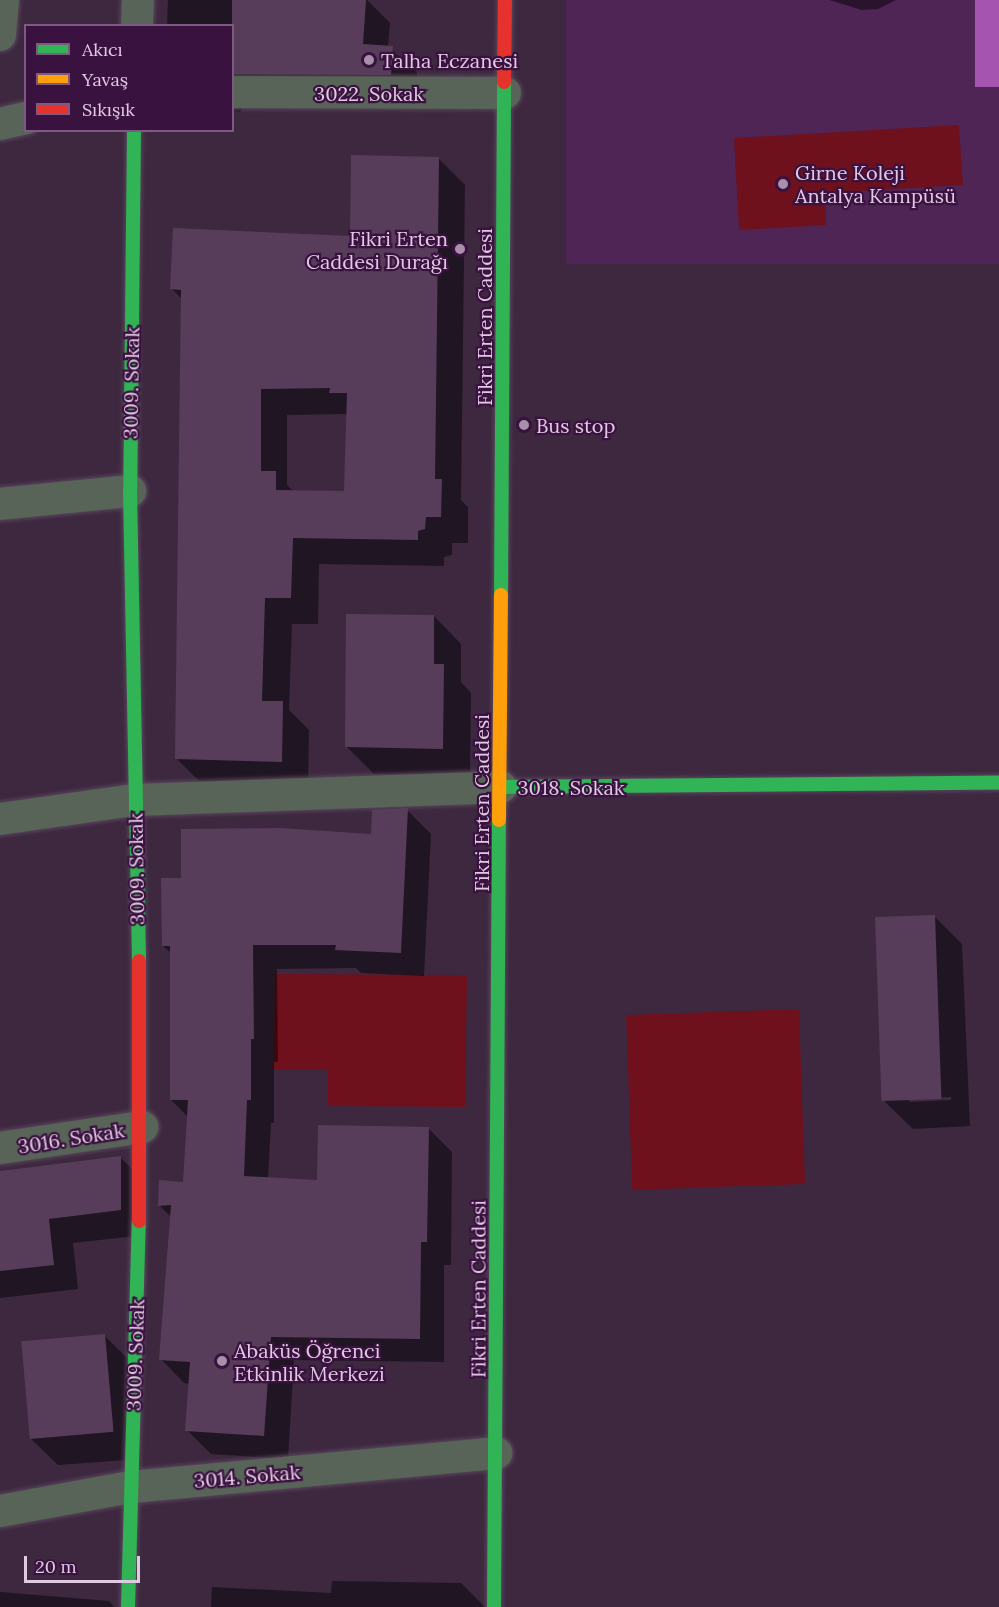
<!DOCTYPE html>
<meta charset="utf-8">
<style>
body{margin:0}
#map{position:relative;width:999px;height:1607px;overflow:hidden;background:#3d2840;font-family:Lora,serif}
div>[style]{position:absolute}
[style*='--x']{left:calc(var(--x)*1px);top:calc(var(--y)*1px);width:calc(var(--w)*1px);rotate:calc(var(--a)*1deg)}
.built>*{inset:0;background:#4f2555;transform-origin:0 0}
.green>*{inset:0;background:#6e111d;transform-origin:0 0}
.water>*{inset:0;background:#a555af;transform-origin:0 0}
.shadow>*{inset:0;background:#0007}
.building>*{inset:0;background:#583d5b;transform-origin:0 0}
.roads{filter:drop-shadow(0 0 2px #59465b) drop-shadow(0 0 2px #59465b)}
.street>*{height:32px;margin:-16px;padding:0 16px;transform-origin:16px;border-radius:16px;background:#576457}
.fast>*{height:14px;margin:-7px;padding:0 7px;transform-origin:7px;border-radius:7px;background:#30b455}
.slow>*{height:14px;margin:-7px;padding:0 7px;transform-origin:7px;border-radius:7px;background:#ff9f0a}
.jam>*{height:14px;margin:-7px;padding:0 7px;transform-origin:7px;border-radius:7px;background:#e5322d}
.dots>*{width:16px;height:16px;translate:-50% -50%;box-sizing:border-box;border:3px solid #3a123f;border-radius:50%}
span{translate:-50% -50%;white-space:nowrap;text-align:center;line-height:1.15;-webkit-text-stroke:4.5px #3a123f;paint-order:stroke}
.poi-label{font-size:20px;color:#e1c8e3}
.left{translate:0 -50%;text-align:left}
.right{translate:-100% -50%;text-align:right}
.street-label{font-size:20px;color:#e1c8e3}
.legend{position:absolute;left:24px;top:24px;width:210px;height:108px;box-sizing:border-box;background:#3a123f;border:2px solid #7d5b81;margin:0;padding:8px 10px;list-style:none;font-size:18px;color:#e1c8e3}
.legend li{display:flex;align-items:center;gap:12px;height:30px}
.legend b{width:30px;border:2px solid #7d5b81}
.scale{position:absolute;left:24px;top:1556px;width:116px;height:27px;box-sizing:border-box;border:3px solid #e1c8e3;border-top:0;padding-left:8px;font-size:18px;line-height:21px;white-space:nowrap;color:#e1c8e3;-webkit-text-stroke:4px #3a123f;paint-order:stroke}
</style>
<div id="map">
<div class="built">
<div style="left:566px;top:0;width:433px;height:264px"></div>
</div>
<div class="green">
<div style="clip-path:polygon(959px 125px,963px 185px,825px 193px,826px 225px,739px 230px,734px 138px)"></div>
<div style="clip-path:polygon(275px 974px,467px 975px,465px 1107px,328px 1106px,328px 1070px,273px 1070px)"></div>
<div style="left:799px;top:1009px;width:175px;height:173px;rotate:88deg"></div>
</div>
<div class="water">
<div style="left:975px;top:0;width:24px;height:87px"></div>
</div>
<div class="shadow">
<div style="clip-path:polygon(168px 0,367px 0,390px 23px,388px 47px,417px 72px,415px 99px,247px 101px,240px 112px,232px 111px,232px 26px,167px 26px)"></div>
<div style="clip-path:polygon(829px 0,896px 0,878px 9px,862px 10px)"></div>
<div style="clip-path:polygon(evenodd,438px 158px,465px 185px,461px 500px,468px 507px,468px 543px,452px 543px,452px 555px,444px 557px,444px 566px,319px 564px,318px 624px,292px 624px,289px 710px,309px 730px,308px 788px,203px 785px,176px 758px,183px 300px,172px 289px,351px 238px,438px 158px,348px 414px,346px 492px,294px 492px,287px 485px,287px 415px,348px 414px)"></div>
<div style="clip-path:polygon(434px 616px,461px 644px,461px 682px,471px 693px,470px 775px,374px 774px,347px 747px)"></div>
<div style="clip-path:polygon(407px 810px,431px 834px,424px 976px,361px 973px,356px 968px,277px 969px,278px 1062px,274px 1062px,274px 1123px,271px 1123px,268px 1179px,318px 1182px,428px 1128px,452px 1152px,451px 1265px,444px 1265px,444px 1362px,294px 1360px,288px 1459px,211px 1454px,187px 1430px,190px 1384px,184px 1383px,161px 1359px,171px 1217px,160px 1206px,185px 1183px,188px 1117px,171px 1100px,172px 954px,163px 946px,183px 879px,373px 836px)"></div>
<div style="clip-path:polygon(evenodd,934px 916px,962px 944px,970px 1126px,913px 1129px,885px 1102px,934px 916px,951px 1097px,951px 1100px,909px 1102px,909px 1099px,951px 1097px)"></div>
<div style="clip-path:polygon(121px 1158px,146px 1183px,145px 1235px,73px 1243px,78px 1289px,0 1298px,0 1172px)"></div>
<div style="clip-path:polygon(105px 1336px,132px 1363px,140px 1459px,58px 1465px,30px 1438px)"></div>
<div style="clip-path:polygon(332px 1581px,461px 1583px,485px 1607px,211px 1607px,212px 1587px,331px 1593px)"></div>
<div style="clip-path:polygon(0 1592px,109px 1601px,114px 1607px,0 1607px)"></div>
</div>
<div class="building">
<div style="clip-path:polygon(232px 0,366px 0,363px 44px,393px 46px,391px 75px,232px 74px)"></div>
<div style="clip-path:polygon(evenodd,351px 155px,439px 157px,435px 479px,442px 479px,441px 517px,426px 517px,425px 529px,418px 531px,418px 540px,293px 538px,291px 598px,265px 598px,262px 701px,283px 701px,282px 762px,175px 759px,181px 290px,170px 289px,173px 228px,350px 236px,351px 155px,330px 388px,329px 393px,347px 393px,344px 491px,276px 490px,276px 471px,261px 471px,261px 389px,330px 388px)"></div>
<div style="clip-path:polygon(346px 614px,434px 615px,434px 664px,444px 664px,443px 749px,345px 747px)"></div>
<div style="clip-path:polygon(408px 808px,401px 953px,335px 950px,336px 945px,253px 945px,254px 1039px,251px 1039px,251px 1100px,247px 1100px,244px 1176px,317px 1180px,318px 1125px,429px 1127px,427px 1242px,421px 1242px,420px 1339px,271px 1337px,264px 1436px,185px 1431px,190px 1362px,159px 1360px,171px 1205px,158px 1206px,159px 1180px,183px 1182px,188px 1100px,170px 1100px,170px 946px,162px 946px,161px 878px,181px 878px,181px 829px,279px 828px,371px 834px,372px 810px)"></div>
<div style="left:935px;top:915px;width:184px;height:60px;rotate:88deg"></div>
<div style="clip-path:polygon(121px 1156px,121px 1210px,49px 1219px,54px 1265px,0 1271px,0 1171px)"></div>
<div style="left:105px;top:1334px;width:98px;height:84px;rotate:85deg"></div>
</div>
<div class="roads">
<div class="street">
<div style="--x:137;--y:26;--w:26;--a:-88"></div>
<div style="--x:0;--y:35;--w:35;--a:-85"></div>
<div style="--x:232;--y:92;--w:273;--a:0.2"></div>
<div style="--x:0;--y:124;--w:27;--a:-13"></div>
<div style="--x:0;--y:504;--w:131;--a:-5.7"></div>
<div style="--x:0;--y:819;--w:135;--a:-8.1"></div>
<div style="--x:134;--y:800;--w:367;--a:-2"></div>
<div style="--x:0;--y:1148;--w:144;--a:-8.4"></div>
<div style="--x:0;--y:1511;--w:133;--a:-10.4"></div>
<div style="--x:131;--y:1487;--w:367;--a:-5.3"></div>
</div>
<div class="fast">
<div style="--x:134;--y:130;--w:361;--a:90.6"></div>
<div style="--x:130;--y:491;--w:470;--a:88.9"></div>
<div style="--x:501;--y:595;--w:513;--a:-89.66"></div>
<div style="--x:501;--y:787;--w:498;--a:-0.5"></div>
<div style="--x:128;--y:1607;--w:386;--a:-88.4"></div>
<div style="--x:494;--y:1607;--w:787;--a:-89.64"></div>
</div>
<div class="slow">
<div style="--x:499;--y:820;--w:225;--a:-89.5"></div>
</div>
<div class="jam">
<div style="--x:504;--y:82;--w:82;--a:-89.3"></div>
<div style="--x:139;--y:961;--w:260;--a:90"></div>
</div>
</div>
<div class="dots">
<div style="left:369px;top:60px;background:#a890aa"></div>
<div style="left:783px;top:184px;background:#a890aa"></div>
<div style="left:460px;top:249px;background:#a890aa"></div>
<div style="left:524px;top:425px;background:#a890aa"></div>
<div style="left:222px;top:1361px;background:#a890aa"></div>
</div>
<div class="poi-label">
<span class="left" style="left:381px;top:60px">Talha Eczanesi</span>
<span class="left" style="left:795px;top:184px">Girne Koleji<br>Antalya Kampüsü</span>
<span class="right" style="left:448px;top:250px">Fikri Erten<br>Caddesi Durağı</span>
<span class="left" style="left:536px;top:425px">Bus stop</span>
<span class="left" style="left:234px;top:1362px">Abaküs Öğrenci<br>Etkinlik Merkezi</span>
</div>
<div class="street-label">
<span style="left:369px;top:93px">3022. Sokak</span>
<span style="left:484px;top:317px;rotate:-90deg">Fikri Erten Caddesi</span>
<span style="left:131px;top:383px;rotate:-89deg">3009. Sokak</span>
<span style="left:571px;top:787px">3018. Sokak</span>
<span style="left:481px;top:803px;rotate:-90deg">Fikri Erten Caddesi</span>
<span style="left:136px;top:869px;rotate:-91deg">3009. Sokak</span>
<span style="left:71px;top:1138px;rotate:-9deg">3016. Sokak</span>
<span style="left:478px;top:1289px;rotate:-90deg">Fikri Erten Caddesi</span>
<span style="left:135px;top:1355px;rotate:-88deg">3009. Sokak</span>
<span style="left:247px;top:1476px;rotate:-5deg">3014. Sokak</span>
</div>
<ul class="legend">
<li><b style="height:8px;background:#30b455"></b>Akıcı</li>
<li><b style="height:8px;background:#ff9f0a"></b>Yavaş</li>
<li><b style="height:8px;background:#e5322d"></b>Sıkışık</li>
</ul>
<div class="scale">20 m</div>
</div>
